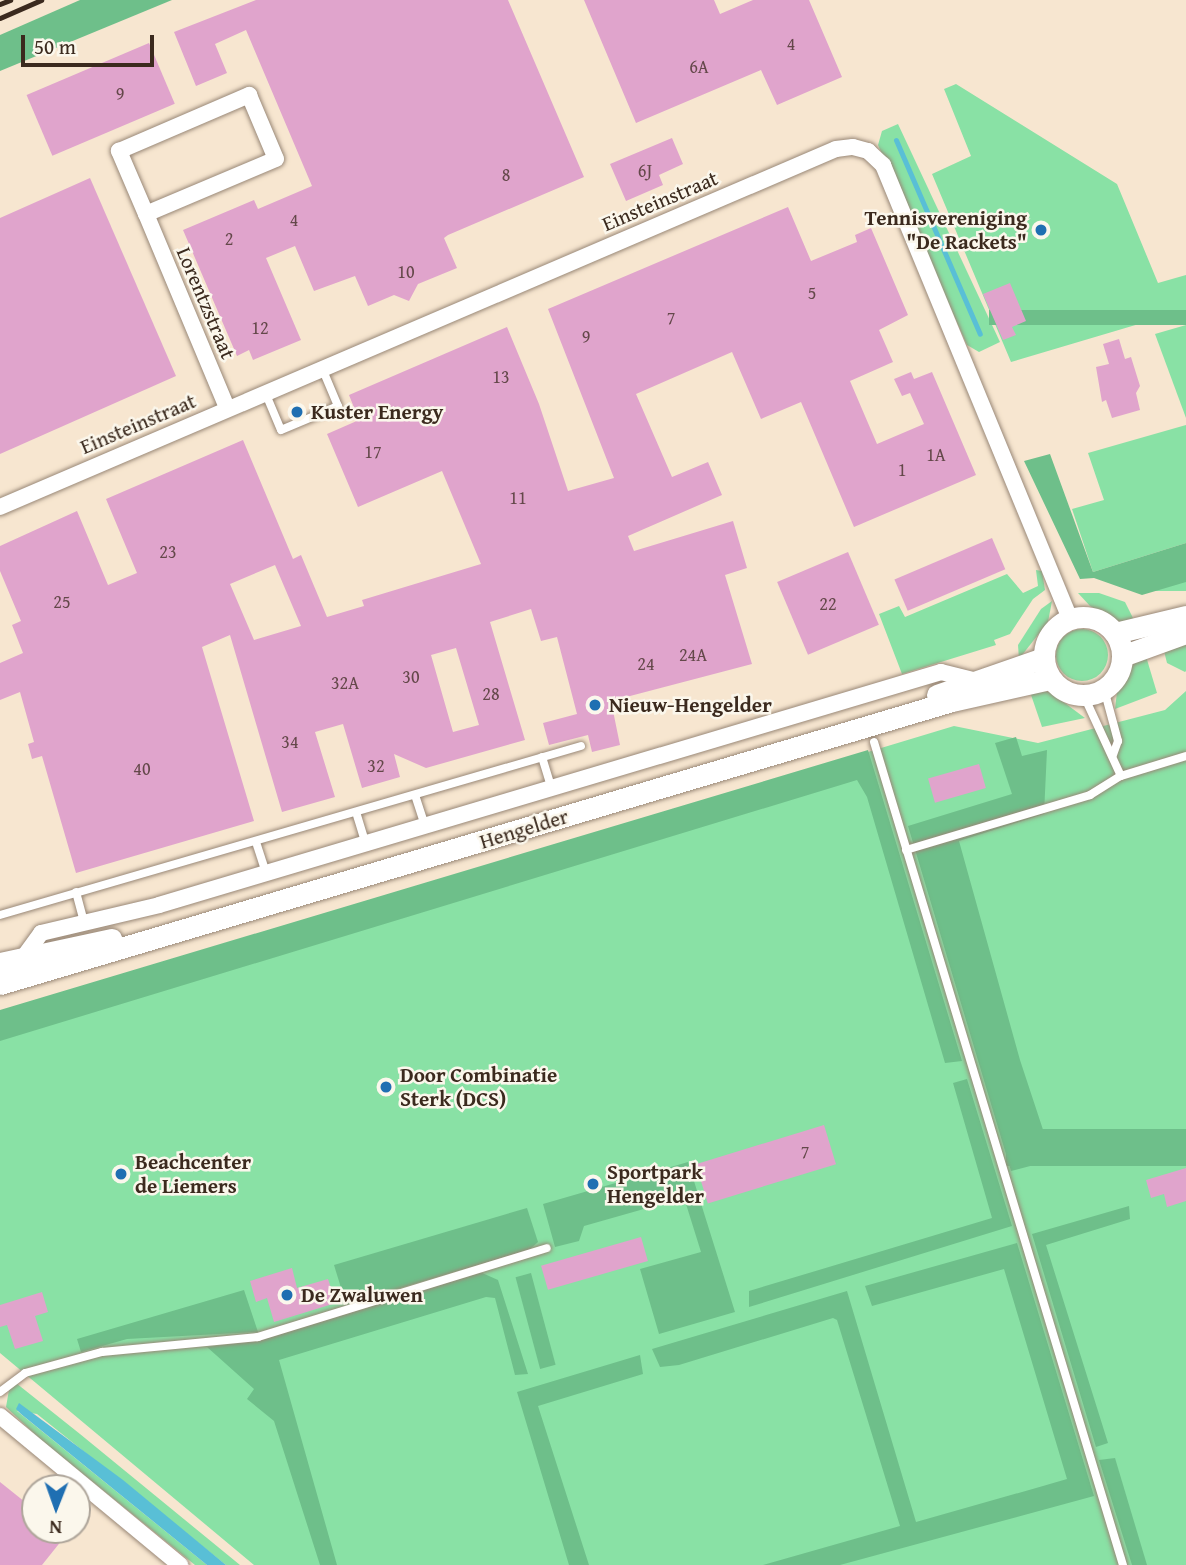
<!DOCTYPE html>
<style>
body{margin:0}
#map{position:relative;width:1186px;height:1565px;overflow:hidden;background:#f7e6d0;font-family:"Gentium Book Plus",serif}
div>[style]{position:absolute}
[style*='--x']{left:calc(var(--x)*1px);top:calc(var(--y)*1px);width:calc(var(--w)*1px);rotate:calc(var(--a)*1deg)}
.green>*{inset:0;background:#89e1a5;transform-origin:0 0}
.round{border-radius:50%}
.forest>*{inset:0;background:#6ebf8a;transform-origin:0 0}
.water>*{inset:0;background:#59bfd6}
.stream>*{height:5px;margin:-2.5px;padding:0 2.5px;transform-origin:2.5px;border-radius:2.5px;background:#59bfd6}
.building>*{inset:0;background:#e0a4cc;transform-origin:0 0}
.roads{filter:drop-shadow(0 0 2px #987) drop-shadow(0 0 2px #987)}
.service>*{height:8px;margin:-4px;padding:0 4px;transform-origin:4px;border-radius:4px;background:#fff}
.minor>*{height:16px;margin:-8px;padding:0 8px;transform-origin:8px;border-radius:8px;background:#fff}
.secondary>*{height:21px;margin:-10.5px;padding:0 10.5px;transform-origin:10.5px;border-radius:10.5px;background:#fff}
.secondary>.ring{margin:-10.5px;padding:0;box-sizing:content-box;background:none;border:21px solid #fff;border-radius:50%}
.rail>*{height:5px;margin:-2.5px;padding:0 2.5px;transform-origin:2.5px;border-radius:2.5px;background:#3b2a1e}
.dots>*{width:19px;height:19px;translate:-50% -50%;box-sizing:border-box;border:4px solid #fbf7ec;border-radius:50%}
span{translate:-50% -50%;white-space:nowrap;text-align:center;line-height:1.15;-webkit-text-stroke:5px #fbf7ec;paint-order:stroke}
.number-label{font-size:18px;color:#64484a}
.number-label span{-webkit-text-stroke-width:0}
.street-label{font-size:21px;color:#3b2a1e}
.poi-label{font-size:21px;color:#3b2a1e;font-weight:700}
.right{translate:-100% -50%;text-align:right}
.left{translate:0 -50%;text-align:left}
.north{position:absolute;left:21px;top:1474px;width:70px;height:70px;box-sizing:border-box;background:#fbf7ec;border:2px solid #aea59a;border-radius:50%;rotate:181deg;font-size:19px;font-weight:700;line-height:28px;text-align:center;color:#3b2a1e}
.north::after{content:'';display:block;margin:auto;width:24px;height:32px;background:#1f6fb2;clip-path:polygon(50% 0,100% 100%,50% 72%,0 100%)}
.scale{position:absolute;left:21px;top:35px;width:133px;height:32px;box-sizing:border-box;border:4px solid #3b2a1e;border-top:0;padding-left:9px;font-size:21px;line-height:24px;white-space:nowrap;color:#3b2a1e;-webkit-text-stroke:5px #fbf7ec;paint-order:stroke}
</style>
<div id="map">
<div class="green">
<div style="clip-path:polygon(956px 84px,1117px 184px,1158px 283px,1186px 275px,1186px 310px,1011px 362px,932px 174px,971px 156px,944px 89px)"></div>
<div style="clip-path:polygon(898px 124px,1000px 342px,979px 352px,967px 345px,878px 145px,882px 131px)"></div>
<div style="clip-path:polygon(1186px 325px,1186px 418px,1155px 334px)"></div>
<div style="clip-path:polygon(1186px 425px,1186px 543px,1093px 572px,1072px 509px,1104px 500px,1088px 453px)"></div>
<div style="clip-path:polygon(1036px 570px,1042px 571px,1045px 590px,1033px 599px,1010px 634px,994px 640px,996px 645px,902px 674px,879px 614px,899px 606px,905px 617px,1007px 574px,1023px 593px,1038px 586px)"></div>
<div style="left:1186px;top:582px;width:9px;height:43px;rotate:90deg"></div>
<div style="clip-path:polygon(1078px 593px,1099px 593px,1125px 602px,1135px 622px,1119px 622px,1090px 606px)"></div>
<div style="clip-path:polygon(1052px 601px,1048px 622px,1019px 659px,1018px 645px,1041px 609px)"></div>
<div class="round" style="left:1056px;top:629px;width:52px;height:52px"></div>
<div style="clip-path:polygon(1186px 639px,1186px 671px,1185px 672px,1167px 663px,1163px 647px)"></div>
<div style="clip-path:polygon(1145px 653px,1157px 693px,1115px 709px,1117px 692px,1131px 665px)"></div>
<div style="clip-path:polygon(1029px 689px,1050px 692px,1085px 718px,1042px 727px)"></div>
<div style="clip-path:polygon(1186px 691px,1186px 1565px,254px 1565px,0 1353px,0 1014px,954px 726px,1038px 743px,1165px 710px)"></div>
<div style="clip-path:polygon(16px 1383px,80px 1434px,240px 1565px,226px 1565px,37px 1414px,17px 1411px,207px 1565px,195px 1565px,40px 1439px,6px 1407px,9px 1390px)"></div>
</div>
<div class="forest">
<div style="clip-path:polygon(80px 0,172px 0,0 71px,0 35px)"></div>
<div style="left:1186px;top:310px;width:15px;height:197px;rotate:90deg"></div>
<div style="clip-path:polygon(1050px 454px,1093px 572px,1186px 543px,1186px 582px,1142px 595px,1094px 578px,1080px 579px,1024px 461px)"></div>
<div style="clip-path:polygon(1016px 737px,1022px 756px,1047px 750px,1044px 814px,959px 841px,1020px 1060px,1053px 1160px,1011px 1171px,908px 826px,1012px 794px,995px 743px)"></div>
<div style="clip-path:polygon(868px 750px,962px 1061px,945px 1063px,867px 797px,857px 780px,0 1041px,0 1010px)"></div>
<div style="clip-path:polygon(967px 1079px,1012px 1226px,749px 1307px,749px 1291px,992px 1218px,953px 1083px)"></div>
<div style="left:1186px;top:1129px;width:37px;height:180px;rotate:90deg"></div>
<div style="clip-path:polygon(688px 1162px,735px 1312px,659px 1334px,640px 1269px,701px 1252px,686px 1204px,672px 1201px,584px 1226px,579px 1241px,555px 1247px,543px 1204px)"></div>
<div style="clip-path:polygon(1129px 1206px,1130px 1219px,1046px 1245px,1108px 1443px,1096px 1447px,1032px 1234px)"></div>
<div style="clip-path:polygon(527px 1208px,538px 1242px,529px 1250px,346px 1304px,334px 1265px)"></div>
<div style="clip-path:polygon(1017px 1243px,1094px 1496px,840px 1565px,763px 1565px,900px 1526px,837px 1320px,833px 1318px,679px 1365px,660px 1367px,652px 1349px,847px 1291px,916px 1522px,1043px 1486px,1067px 1479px,1004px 1269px,872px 1306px,865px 1286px)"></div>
<div style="clip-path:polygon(480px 1272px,498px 1280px,528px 1374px,515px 1375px,495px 1298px,486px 1297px,279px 1360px,337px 1565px,320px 1565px,274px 1421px,247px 1399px,254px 1389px,207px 1347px,259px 1340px)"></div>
<div style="left:531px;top:1273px;width:95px;height:16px;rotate:75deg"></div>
<div style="clip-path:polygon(244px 1290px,258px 1332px,127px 1339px,81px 1352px,77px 1339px)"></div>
<div style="clip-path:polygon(640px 1355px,643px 1374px,538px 1406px,589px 1565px,569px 1565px,517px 1392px)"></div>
<div style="clip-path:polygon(1115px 1458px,1147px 1565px,1132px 1565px,1099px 1460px)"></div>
</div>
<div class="water">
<div style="clip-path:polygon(19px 1403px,123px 1480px,226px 1565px,207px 1565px,21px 1414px,16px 1409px)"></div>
</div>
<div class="stream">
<div style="--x:896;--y:140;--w:211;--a:66.6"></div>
</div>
<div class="building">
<div style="clip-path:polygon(256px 0,508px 0,584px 177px,448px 235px,444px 238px,457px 268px,418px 284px,409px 301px,394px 295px,368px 306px,355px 276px,314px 291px,295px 246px,266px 258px,301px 340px,253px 360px,249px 350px,237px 356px,183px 230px,254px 200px,258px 209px,312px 186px,246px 30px,215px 44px,227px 73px,196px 86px,174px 32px)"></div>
<div style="clip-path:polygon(584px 0,714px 0,720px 14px,753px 0,809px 0,842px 77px,777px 105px,761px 70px,636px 123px)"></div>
<div style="left:149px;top:43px;width:66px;height:133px;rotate:67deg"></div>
<div style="clip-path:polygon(672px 138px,683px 164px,659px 175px,663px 185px,626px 201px,610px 164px)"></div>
<div style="clip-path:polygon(90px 178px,176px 376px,0 454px,0 218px)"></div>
<div style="clip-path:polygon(evenodd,788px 207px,811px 261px,857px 242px,855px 235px,871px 228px,908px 315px,879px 330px,893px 362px,850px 381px,877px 444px,924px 424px,910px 393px,902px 396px,894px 379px,911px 372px,914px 379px,932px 372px,976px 475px,854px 527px,801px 402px,761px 419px,732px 352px,636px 394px,672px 477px,708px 462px,722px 495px,628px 536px,634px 551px,733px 521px,747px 568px,725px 575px,752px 664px,611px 701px,620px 745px,592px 752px,588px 735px,549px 745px,543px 723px,577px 714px,557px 637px,541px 641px,531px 609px,490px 622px,525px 740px,426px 768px,394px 754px,400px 777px,362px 788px,343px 724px,315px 732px,335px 797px,282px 812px,230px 635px,202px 647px,254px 821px,76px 873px,42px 756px,32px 759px,28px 744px,34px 742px,20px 692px,0 700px,0 663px,23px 653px,12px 625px,21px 621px,0 571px,0 546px,77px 511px,108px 585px,137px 573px,106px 499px,243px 440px,293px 559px,301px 555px,327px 617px,364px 606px,362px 600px,481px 564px,442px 471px,358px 507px,327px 434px,359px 420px,349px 395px,507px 327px,539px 404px,568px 491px,614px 478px,548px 309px,788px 207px,275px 565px,301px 626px,254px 640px,230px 584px,275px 565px,788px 207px,456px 648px,479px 725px,453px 732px,431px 655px,456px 648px)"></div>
<div style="clip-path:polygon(1010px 283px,1026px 321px,1012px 327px,1016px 335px,1003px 340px,983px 294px)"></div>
<div style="clip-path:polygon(1119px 339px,1125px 359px,1131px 357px,1140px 386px,1136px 393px,1140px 410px,1112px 418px,1106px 400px,1102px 402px,1096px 367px,1109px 364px,1103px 344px)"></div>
<div style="left:992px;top:538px;width:34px;height:106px;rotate:67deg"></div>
<div style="left:848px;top:552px;width:79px;height:77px;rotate:67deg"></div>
<div style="left:979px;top:764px;width:25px;height:53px;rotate:74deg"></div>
<div style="left:824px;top:1125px;width:41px;height:134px;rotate:73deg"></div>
<div style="clip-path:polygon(1186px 1168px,1186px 1201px,1167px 1207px,1164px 1194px,1151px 1198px,1146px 1180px)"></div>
<div style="left:641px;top:1237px;width:25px;height:104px;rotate:74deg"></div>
<div style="clip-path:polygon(292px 1268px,297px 1288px,328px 1279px,336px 1303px,274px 1322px,267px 1298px,256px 1302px,250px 1281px)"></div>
<div style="clip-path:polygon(42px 1292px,48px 1312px,35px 1316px,43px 1341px,15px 1349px,7px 1325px,0 1327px,0 1305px)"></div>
<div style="clip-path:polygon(0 1482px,35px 1510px,35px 1530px,70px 1530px,42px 1565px,0 1565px)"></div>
</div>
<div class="roads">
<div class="service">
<div style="--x:265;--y:392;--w:41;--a:67.2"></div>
<div style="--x:281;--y:430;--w:62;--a:-22.8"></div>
<div style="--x:338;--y:406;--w:41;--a:-112.8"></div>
<div style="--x:1104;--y:689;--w:54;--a:74.9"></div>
<div style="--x:1118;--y:741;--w:15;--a:110"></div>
<div style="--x:1084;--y:696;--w:88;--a:65.2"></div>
<div style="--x:874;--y:742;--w:860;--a:73.17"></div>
<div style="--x:542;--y:757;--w:30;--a:73"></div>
<div style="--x:415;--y:795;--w:29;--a:72"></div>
<div style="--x:356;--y:812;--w:31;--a:73"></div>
<div style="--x:256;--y:842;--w:33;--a:72"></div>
<div style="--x:906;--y:850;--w:192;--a:-16.6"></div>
<div style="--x:1090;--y:795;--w:36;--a:-32"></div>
<div style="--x:1121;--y:776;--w:68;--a:-17.1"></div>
<div style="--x:76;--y:892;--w:31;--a:75"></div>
<div style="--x:0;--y:915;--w:605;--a:-16.22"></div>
<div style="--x:0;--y:1392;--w:31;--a:-37"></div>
<div style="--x:25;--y:1373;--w:80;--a:-15.3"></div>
<div style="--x:102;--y:1352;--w:157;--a:-5.5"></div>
<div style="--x:258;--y:1337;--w:302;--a:-17.1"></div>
</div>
<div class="minor">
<div style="--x:146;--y:214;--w:69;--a:-113.2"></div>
<div style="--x:119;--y:151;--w:142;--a:-23.3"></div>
<div style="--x:249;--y:95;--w:69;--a:67.1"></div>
<div style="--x:276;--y:159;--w:141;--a:157.1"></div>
<div style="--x:146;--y:214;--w:210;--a:67.3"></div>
<div style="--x:0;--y:507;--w:909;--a:-23.18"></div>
<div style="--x:836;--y:149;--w:17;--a:-7"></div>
<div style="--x:853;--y:147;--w:16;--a:15"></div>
<div style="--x:868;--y:151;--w:21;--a:43"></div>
<div style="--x:883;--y:165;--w:490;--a:67.6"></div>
<div style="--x:23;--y:958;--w:31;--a:-54"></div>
<div style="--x:41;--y:933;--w:121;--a:-13.3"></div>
<div style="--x:159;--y:905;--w:816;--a:-16.59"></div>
<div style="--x:941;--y:672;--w:32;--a:14"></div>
<div style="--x:0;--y:1416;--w:234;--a:39.6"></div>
</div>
<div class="secondary">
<div class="ring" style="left:1044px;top:617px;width:57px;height:57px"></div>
<div style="--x:1115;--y:633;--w:73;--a:-13.5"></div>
<div style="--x:1122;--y:656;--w:68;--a:-19.8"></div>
<div style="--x:937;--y:695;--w:112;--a:-19.2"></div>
<div style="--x:0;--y:963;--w:114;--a:-12.2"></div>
<div style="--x:0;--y:984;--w:993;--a:-16.56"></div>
<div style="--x:952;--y:701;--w:100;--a:-12.7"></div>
</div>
</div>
<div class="rail">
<div style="--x:0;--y:4;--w:11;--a:-22"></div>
<div style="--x:0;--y:18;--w:45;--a:-23.7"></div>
</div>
<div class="dots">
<div style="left:1041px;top:230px;background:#1f6fb2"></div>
<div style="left:297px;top:412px;background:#1f6fb2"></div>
<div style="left:595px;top:705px;background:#1f6fb2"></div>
<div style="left:386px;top:1087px;background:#1f6fb2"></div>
<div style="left:121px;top:1174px;background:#1f6fb2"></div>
<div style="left:593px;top:1184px;background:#1f6fb2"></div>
<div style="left:287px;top:1295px;background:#1f6fb2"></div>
</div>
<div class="number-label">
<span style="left:791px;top:44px">4</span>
<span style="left:699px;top:67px">6A</span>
<span style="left:120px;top:94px">9</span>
<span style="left:645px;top:171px">6J</span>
<span style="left:506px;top:175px">8</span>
<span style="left:294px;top:220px">4</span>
<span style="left:229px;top:239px">2</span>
<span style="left:406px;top:272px">10</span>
<span style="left:812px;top:293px">5</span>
<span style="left:671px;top:318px">7</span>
<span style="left:260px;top:328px">12</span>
<span style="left:586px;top:337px">9</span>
<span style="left:501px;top:377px">13</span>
<span style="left:373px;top:452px">17</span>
<span style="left:936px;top:455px">1A</span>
<span style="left:902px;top:470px">1</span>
<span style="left:518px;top:498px">11</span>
<span style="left:168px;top:552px">23</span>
<span style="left:62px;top:602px">25</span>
<span style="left:828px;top:604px">22</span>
<span style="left:693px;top:655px">24A</span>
<span style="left:646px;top:664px">24</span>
<span style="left:411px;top:677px">30</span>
<span style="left:345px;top:683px">32A</span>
<span style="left:491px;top:694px">28</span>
<span style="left:290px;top:742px">34</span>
<span style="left:376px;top:766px">32</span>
<span style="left:142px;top:769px">40</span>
<span style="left:805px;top:1152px">7</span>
</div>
<div class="street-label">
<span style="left:660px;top:201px;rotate:-23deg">Einsteinstraat</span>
<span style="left:206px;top:303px;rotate:67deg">Lorentzstraat</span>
<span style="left:138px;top:424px;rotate:-23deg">Einsteinstraat</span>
<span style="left:524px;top:829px;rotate:-17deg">Hengelder</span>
</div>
<div class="poi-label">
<span class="right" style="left:1027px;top:230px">Tennisvereniging<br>"De Rackets"</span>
<span class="left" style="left:311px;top:412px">Kuster Energy</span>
<span class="left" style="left:609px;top:705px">Nieuw-Hengelder</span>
<span class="left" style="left:400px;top:1087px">Door Combinatie<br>Sterk (DCS)</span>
<span class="left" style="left:135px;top:1174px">Beachcenter<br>de Liemers</span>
<span class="left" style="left:607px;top:1184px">Sportpark<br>Hengelder</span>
<span class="left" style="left:301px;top:1295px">De Zwaluwen</span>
</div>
<div class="north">N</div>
<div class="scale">50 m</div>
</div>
